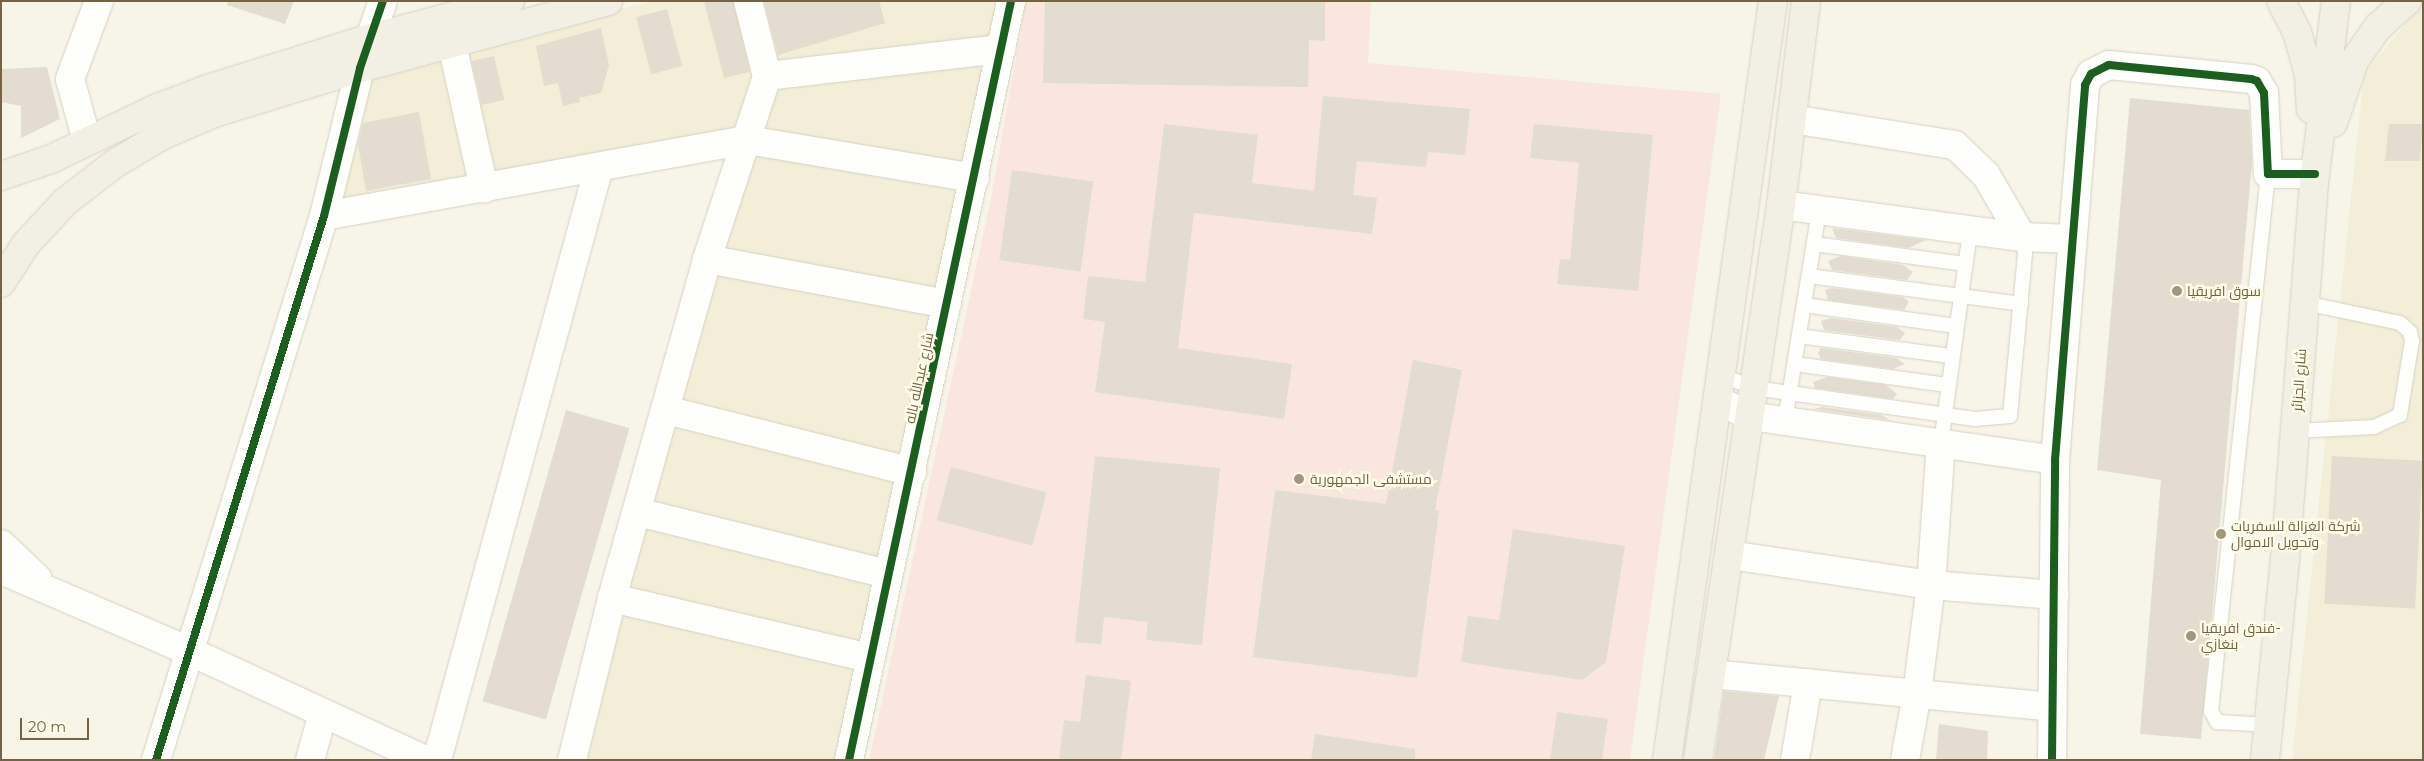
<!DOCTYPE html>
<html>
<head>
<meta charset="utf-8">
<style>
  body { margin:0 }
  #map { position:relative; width:2424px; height:761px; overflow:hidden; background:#f7f5e7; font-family:Montserrat,Cairo,sans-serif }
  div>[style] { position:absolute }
  .residential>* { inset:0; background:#f3eed7 }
  .medical>* { inset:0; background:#f9e6dd }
  .building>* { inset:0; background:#e3ddcf; transform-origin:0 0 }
  .roads { filter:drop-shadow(0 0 1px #d5d1c5) drop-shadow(0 0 1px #d5d1c5) }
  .service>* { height:14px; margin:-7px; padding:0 7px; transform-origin:7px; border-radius:7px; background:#fefefb }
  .minor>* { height:28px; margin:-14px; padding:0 14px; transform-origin:14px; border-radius:14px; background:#fefefb }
  .tertiary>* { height:28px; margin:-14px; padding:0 14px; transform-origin:14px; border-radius:14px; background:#fefefb }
  .primary>* { height:28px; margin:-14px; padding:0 14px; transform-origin:14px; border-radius:14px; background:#f2f0e4 }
  .cycleway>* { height:8px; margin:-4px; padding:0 4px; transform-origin:4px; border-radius:4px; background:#1b5e20 }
  .dots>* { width:14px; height:14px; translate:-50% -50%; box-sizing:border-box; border:2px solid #fffce8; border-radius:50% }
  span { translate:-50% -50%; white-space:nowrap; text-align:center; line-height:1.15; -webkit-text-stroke:5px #fffce8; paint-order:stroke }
  .poi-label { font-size:14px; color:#756347 }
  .left { translate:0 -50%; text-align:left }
  .street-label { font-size:14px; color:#756347 }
  .frame { position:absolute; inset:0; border:2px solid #756347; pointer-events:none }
  .scale { position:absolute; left:20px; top:718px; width:69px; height:22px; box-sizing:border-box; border:2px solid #756347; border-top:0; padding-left:6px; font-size:15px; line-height:18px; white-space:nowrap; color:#756347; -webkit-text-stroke:4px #fffce8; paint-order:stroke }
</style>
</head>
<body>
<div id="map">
  <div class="residential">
    <div style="clip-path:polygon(655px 1px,1009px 1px,846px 760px,573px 760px,753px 137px,325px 215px,360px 68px)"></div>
    <div style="clip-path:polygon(2423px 3px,2423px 760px,2292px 760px,2364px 74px)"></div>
  </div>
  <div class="medical">
    <div style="clip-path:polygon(1026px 1px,1371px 1px,1368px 63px,1721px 94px,1630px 760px,869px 760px,991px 199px)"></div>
  </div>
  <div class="building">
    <div style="clip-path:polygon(228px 1px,294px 1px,285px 24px,227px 5px)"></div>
    <div style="clip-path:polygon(704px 1px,733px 1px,750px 72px,724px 78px)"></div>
    <div style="clip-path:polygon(764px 1px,879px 1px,885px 23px,778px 55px)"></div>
    <div style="clip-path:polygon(1045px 1px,1325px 1px,1325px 41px,1309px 40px,1308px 87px,1043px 83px)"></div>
    <div style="left:667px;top:9px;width:59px;height:32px;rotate:75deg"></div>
    <div style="clip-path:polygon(601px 28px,609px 65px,601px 93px,579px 98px,580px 102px,563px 106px,558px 83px,544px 86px,536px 46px)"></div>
    <div style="left:494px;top:56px;width:45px;height:23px;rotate:77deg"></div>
    <div style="clip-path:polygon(47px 67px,60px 119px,21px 138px,21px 106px,1px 102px,1px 69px)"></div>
    <div style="clip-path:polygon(1323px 96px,1470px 109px,1465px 155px,1428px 152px,1426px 167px,1357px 161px,1353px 195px,1377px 198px,1372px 234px,1194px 213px,1178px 348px,1292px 364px,1284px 419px,1095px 392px,1105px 322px,1083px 319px,1088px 276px,1145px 282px,1164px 124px,1258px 135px,1252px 183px,1314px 191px)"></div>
    <div style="clip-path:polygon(2130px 98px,2249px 110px,2252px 162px,2201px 739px,2140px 734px,2161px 480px,2097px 470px)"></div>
    <div style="clip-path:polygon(419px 112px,431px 179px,366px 191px,358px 144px,363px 123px)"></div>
    <div style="clip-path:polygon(1534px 124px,1653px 135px,1638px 291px,1557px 284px,1560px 259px,1570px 260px,1579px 163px,1530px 158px)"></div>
    <div style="clip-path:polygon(2389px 124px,2423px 124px,2420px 161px,2385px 161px)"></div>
    <div style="left:1012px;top:170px;width:82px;height:91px;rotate:8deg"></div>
    <div style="clip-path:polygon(1832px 228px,1926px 240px,1909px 248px,1836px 238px)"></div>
    <div style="clip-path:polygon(1841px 256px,1903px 265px,1913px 272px,1907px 280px,1832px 270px,1828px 261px)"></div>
    <div style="clip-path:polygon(1832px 288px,1903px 297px,1909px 302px,1904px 310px,1828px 300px,1825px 290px)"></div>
    <div style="clip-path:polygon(1831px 318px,1897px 327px,1905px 333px,1900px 340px,1824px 330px,1821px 321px)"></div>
    <div style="clip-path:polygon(1821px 348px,1896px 358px,1905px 364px,1893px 369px,1821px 359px,1818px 353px)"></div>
    <div style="clip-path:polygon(1413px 360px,1462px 370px,1435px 510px,1439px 511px,1417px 678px,1253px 657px,1275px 490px,1386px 504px)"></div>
    <div style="clip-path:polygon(1827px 377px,1886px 385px,1897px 394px,1893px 399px,1815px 388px,1813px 382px)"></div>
    <div style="clip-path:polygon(1822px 407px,1881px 415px,1890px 420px,1813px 409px)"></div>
    <div style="left:566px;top:410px;width:66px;height:303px;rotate:16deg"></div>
    <div style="clip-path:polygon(1095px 456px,1220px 468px,1202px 645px,1146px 640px,1148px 622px,1104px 617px,1101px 644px,1075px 642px)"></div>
    <div style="left:2332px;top:456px;width:91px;height:148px;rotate:3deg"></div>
    <div style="left:951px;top:467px;width:99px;height:55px;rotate:15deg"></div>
    <div style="clip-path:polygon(1513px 529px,1625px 546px,1606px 662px,1582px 680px,1461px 662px,1468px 616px,1499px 620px)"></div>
    <div style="clip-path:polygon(1086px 675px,1131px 681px,1121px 760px,1059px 760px,1064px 720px,1080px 722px)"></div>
    <div style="clip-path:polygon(1724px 691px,1779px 696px,1764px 760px,1714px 760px)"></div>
    <div style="clip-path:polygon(1557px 712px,1608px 719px,1602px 760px,1550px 760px)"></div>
    <div style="clip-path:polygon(1939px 724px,1988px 731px,1987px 760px,1936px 760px)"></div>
    <div style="clip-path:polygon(1315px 734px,1415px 749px,1415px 760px,1311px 760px)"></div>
  </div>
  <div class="roads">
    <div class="service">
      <div style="left:2268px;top:174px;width:540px;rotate:96.06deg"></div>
      <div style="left:2211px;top:711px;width:13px;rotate:61deg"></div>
      <div style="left:2217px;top:722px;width:53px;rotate:3.2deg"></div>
      <div style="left:1814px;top:244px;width:152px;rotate:7.5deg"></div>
      <div style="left:1809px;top:276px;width:214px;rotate:7.5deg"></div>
      <div style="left:1804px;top:305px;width:153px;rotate:7.9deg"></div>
      <div style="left:1799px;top:336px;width:153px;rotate:7.5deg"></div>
      <div style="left:1795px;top:364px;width:153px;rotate:7.9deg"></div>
      <div style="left:1723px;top:376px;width:33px;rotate:21deg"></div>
      <div style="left:1754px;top:388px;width:223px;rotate:8deg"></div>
      <div style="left:1975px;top:419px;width:35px;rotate:-5deg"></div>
      <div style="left:2010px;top:416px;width:163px;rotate:-84.7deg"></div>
      <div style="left:2025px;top:254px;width:17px;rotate:-100deg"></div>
      <div style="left:1785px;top:421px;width:214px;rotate:-80.8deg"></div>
      <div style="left:2295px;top:431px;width:79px;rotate:-2.9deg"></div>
      <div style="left:2374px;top:427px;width:29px;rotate:-25deg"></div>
      <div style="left:2400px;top:415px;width:75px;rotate:-80.8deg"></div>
      <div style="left:2412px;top:341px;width:9px;rotate:-103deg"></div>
      <div style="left:2410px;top:332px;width:13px;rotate:-138deg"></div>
      <div style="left:2400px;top:323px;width:97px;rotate:-168.1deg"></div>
      <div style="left:1941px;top:443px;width:215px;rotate:-82.2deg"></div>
    </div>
    <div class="minor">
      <div style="left:748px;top:1px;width:77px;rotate:75.8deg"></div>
      <div style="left:452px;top:44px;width:148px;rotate:77.5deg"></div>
      <div style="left:1792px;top:119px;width:165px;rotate:9.1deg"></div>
      <div style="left:1955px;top:145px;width:43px;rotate:44.1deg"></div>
      <div style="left:1986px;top:175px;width:72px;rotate:59.9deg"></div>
      <div style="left:87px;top:141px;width:64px;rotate:-105.3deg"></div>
      <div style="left:70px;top:79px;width:83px;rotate:-69.6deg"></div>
      <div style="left:1781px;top:205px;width:243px;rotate:7.6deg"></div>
      <div style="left:2022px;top:237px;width:50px;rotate:2.3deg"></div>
      <div style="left:324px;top:216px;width:430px;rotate:-10.2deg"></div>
      <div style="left:747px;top:140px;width:231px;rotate:9.5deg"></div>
      <div style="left:707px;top:259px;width:193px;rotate:-71.8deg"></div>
      <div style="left:767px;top:76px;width:236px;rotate:-6.6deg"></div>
      <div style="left:1719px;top:401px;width:34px;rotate:26deg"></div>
      <div style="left:1750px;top:416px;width:308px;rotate:8.2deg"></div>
      <div style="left:666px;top:410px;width:254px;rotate:14.1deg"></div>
      <div style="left:638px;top:512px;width:257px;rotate:14deg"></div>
      <div style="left:1730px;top:555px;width:203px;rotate:8.5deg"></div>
      <div style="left:1931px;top:585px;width:124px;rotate:4.6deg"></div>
      <div style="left:612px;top:598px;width:264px;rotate:13.1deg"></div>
      <div style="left:1711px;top:674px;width:342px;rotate:5.5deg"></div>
      <div style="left:156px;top:760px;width:569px;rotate:-72.84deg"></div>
      <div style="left:324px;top:216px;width:152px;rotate:-76.3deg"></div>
      <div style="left:360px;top:68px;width:71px;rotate:-71.1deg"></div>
      <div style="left:310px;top:760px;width:49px;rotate:-74.5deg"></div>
      <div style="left:437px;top:760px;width:615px;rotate:-74.72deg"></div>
      <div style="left:572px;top:760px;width:167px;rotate:-76.1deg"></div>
      <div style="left:612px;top:598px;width:352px;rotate:-74.3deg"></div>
      <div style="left:707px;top:259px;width:244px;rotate:10.6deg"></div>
      <div style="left:849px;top:760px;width:776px;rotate:-77.95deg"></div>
      <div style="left:1795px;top:760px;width:78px;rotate:-80.4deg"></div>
      <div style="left:1905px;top:760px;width:67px;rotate:-79.7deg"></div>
      <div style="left:1917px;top:694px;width:110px;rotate:-82.7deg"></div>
      <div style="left:1931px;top:585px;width:142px;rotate:-86deg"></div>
      <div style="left:2052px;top:760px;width:300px;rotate:-89.4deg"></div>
      <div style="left:2055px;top:460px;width:376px;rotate:-85.4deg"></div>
      <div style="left:2085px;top:85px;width:13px;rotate:-61deg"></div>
      <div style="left:2091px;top:74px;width:20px;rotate:-27deg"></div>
      <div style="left:2109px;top:65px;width:143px;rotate:5.6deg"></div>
      <div style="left:2251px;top:79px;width:6px;rotate:18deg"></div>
      <div style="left:2257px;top:81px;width:14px;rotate:60deg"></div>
      <div style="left:2264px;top:93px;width:81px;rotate:87.2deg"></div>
      <div style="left:2268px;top:174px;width:47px"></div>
    </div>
    <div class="tertiary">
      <div style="left:1px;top:544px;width:50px;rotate:43.4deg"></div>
      <div style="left:1px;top:570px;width:202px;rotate:23.3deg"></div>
      <div style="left:187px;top:650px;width:262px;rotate:24.8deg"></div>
    </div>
    <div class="primary">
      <div style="left:2281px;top:1px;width:35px;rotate:63deg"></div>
      <div style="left:2297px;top:32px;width:45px;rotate:74.4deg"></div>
      <div style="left:2309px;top:75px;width:34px;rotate:87deg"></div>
      <div style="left:2333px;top:123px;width:65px;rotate:-71.3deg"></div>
      <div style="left:2354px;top:61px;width:42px;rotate:-54.8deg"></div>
      <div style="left:2378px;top:27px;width:39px;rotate:-42deg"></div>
      <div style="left:1px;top:176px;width:53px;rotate:-18.8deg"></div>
      <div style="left:51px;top:159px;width:118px;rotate:-25.7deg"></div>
      <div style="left:157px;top:108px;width:54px;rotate:-20.4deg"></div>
      <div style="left:208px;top:89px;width:168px;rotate:-17.4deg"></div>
      <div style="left:368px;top:39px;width:147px;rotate:-15deg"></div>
      <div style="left:1px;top:283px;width:46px;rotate:-57.3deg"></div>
      <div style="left:26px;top:244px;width:57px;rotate:-47.1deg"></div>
      <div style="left:65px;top:202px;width:62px;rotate:-37.8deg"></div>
      <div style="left:114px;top:164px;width:55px;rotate:-30.8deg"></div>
      <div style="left:161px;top:136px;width:58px;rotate:-23.5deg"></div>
      <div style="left:214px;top:113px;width:153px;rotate:-17.1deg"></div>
      <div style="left:360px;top:68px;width:257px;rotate:-15.1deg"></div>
      <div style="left:1667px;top:760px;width:766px;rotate:-82.05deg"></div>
      <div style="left:1698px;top:760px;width:561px;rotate:-81.49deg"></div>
      <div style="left:1781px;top:205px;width:206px;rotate:-83deg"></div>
      <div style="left:2265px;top:760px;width:201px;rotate:-84.3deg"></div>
      <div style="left:2285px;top:560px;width:387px;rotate:-85.6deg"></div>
      <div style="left:2315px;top:174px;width:174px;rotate:-83.1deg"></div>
    </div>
  </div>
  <div class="cycleway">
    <div style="left:156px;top:760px;width:569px;rotate:-72.84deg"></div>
    <div style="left:324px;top:216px;width:152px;rotate:-76.3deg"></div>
    <div style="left:360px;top:68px;width:71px;rotate:-71.1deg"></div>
    <div style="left:849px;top:760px;width:776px;rotate:-77.95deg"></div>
    <div style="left:2052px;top:760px;width:300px;rotate:-89.4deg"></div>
    <div style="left:2055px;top:460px;width:376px;rotate:-85.4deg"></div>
    <div style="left:2085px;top:85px;width:13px;rotate:-61deg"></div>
    <div style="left:2091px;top:74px;width:20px;rotate:-27deg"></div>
    <div style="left:2109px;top:65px;width:143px;rotate:5.6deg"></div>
    <div style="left:2251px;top:79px;width:6px;rotate:18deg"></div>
    <div style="left:2257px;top:81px;width:14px;rotate:60deg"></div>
    <div style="left:2264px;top:93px;width:81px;rotate:87.2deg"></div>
    <div style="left:2268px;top:174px;width:47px"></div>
  </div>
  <div class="dots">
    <div style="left:2177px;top:291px;background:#a2967f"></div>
    <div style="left:1299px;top:479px;background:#a2967f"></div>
    <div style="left:2221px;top:534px;background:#a2967f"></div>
    <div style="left:2191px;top:636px;background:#a2967f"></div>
  </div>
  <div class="poi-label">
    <span class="left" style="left:2187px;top:291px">سوق افريقيا</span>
    <span class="left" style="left:1310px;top:479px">مستشفى الجمهورية</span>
    <span class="left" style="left:2231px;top:534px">شركة الغزالة للسفريات<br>وتحويل الاموال</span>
    <span class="left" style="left:2201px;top:636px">فندق افريقيا-<br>بنغازي</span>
  </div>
  <div class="street-label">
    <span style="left:919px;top:378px;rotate:-78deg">شارع عبدالله باله</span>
    <span style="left:2299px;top:380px;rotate:-86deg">شارع الجزائر</span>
  </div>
  <div class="frame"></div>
  <div class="scale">20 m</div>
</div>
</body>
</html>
